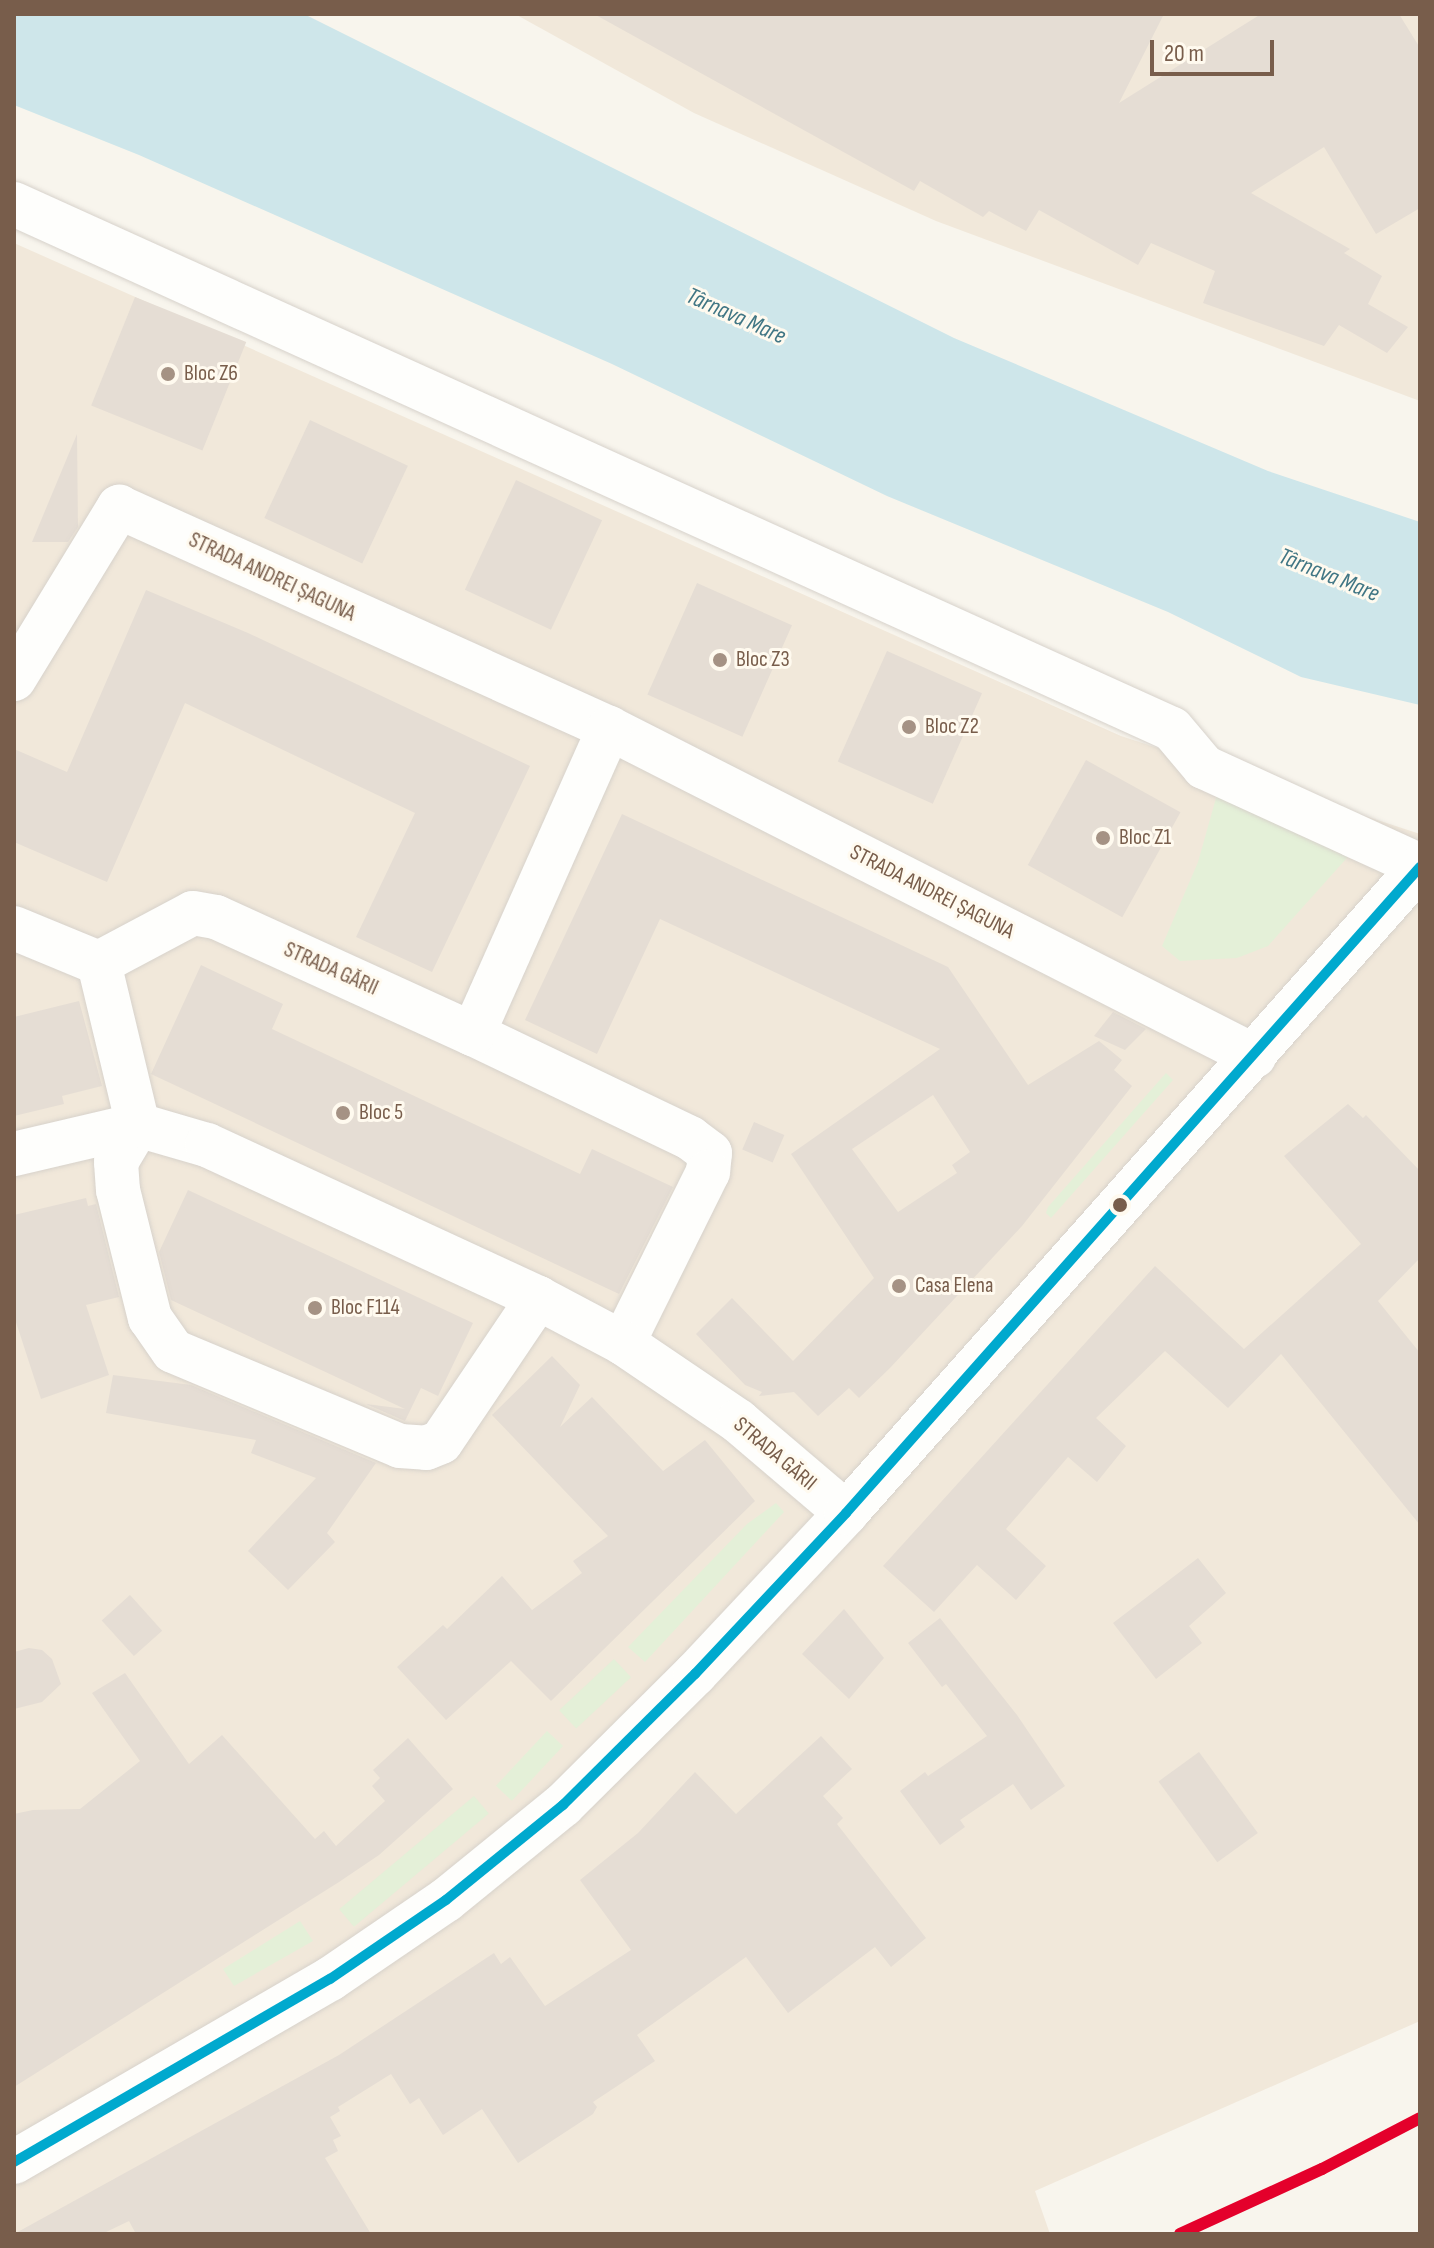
<!DOCTYPE html>
<html>
<head>
<meta charset="utf-8">
<style>
  body { margin:0 }
  #map { position:relative; width:1434px; height:2248px; overflow:hidden; background:#f8f5ed; font-family:"Sofia Sans Condensed",sans-serif }
  div>[style] { position:absolute }
  .residential>* { inset:0; background:#f1e8da }
  .green>* { inset:0; background:#e4f0d8; transform-origin:0 0 }
  .water>* { inset:0; background:#cee6ea }
  .building>* { inset:0; background:#e5ddd4; transform-origin:0 0 }
  .roads { filter:drop-shadow(0 0 2px #d7d2cb) drop-shadow(0 0 2px #d7d2cb) }
  .minor>* { height:44px; margin:-22px; padding:0 22px; transform-origin:22px; border-radius:22px; background:#fefefc }
  .bus-1>* { height:10px; margin:-5px; padding:0 5px; transform-origin:5px; border-radius:5px; background:#00a9ce }
  .rail-1>* { height:12px; margin:-6px; padding:0 6px; transform-origin:6px; border-radius:6px; background:#e4002b }
  .dots>* { width:22px; height:22px; translate:-50% -50%; box-sizing:border-box; border:4px solid #fffaef; border-radius:50% }
  span { translate:-50% -50%; white-space:nowrap; text-align:center; line-height:1.15; -webkit-text-stroke:6px #fffaef; paint-order:stroke }
  .poi-label { font-size:22px; color:#785d4b }
  .left { translate:0 -50%; text-align:left }
  .street-label { font-size:22px; color:#785d4b }
  .water-label { font-size:24px; color:#417684; font-style:italic }
  .frame { position:absolute; inset:0; border:16px solid #785d4b; pointer-events:none }
  .scale { position:absolute; left:1150px; top:40px; width:124px; height:36px; box-sizing:border-box; border:4px solid #785d4b; border-top:0; padding-left:10px; font-size:24px; line-height:28px; white-space:nowrap; color:#785d4b; -webkit-text-stroke:6px #fffaef; paint-order:stroke }
</style>
</head>
<body>
<div id="map">
  <div class="residential">
    <div style="clip-path:polygon(515px 14px,1420px 14px,1420px 401px,936px 221px,694px 113px)"></div>
    <div style="clip-path:polygon(14px 243px,1121px 736px,1420px 834px,1420px 2021px,1035px 2191px,1050px 2234px,14px 2234px)"></div>
  </div>
  <div class="green">
    <div style="clip-path:polygon(1218px 791px,1363px 840px,1268px 946px,1237px 958px,1180px 961px,1162px 946px,1198px 862px)"></div>
    <div style="clip-path:polygon(1166px 1073px,1173px 1080px,1051px 1218px,1046px 1213px,1048px 1207px)"></div>
    <div style="clip-path:polygon(776px 1503px,784px 1512px,645px 1662px,628px 1647px,747px 1524px)"></div>
    <div style="left:614px;top:1659px;width:25px;height:75px;rotate:47deg"></div>
    <div style="left:547px;top:1731px;width:22px;height:75px;rotate:43deg"></div>
    <div style="left:474px;top:1796px;width:23px;height:176px;rotate:50deg"></div>
    <div style="clip-path:polygon(300px 1921px,313px 1941px,234px 1986px,223px 1969px)"></div>
  </div>
  <div class="water">
    <div style="clip-path:polygon(14px 14px,304px 14px,954px 338px,1268px 471px,1420px 522px,1420px 705px,1301px 677px,1168px 612px,887px 496px,612px 364px,139px 155px,14px 105px)"></div>
  </div>
  <div class="building">
    <div style="clip-path:polygon(594px 14px,1164px 14px,1119px 103px,1261px 14px,1399px 14px,1420px 48px,1420px 208px,1376px 234px,1324px 147px,1251px 193px,1350px 249px,1344px 253px,1382px 276px,1368px 304px,1408px 327px,1387px 353px,1339px 325px,1324px 346px,1203px 303px,1215px 271px,1151px 243px,1138px 265px,1039px 210px,1026px 231px,989px 211px,983px 217px,920px 181px,914px 191px)"></div>
    <div style="left:135px;top:297px;width:120px;height:117px;rotate:22deg"></div>
    <div style="left:310px;top:420px;width:108px;height:108px;rotate:25deg"></div>
    <div style="clip-path:polygon(77px 434px,78px 527px,68px 542px,32px 542px)"></div>
    <div style="left:516px;top:480px;width:95px;height:121px;rotate:25deg"></div>
    <div style="left:697px;top:583px;width:104px;height:122px;rotate:24deg"></div>
    <div style="clip-path:polygon(146px 590px,248px 633px,530px 766px,432px 972px,356px 937px,415px 813px,185px 703px,107px 882px,14px 842px,14px 749px,67px 772px)"></div>
    <div style="left:887px;top:651px;width:104px;height:121px;rotate:24deg"></div>
    <div style="left:1086px;top:760px;width:108px;height:120px;rotate:29deg"></div>
    <div style="clip-path:polygon(evenodd,622px 814px,948px 967px,1028px 1085px,1099px 1041px,1122px 1060px,1114px 1070px,1132px 1086px,1022px 1226px,890px 1368px,859px 1398px,849px 1388px,818px 1416px,794px 1392px,759px 1396px,762px 1392px,745px 1385px,696px 1334px,732px 1298px,793px 1361px,874px 1278px,791px 1154px,940px 1049px,660px 919px,597px 1054px,525px 1020px,622px 814px,933px 1095px,970px 1152px,952px 1165px,957px 1173px,898px 1212px,852px 1149px,933px 1095px)"></div>
    <div style="clip-path:polygon(201px 965px,283px 1004px,272px 1029px,580px 1174px,592px 1149px,673px 1187px,619px 1294px,151px 1074px)"></div>
    <div style="clip-path:polygon(79px 1001px,102px 1086px,62px 1096px,64px 1104px,14px 1116px,14px 1017px)"></div>
    <div style="clip-path:polygon(1113px 1012px,1146px 1029px,1125px 1050px,1094px 1036px)"></div>
    <div style="clip-path:polygon(1348px 1104px,1363px 1118px,1366px 1115px,1420px 1171px,1420px 1258px,1378px 1301px,1420px 1353px,1420px 1525px,1281px 1354px,1228px 1408px,1165px 1351px,1096px 1418px,1126px 1446px,1097px 1482px,1068px 1457px,1006px 1529px,1046px 1566px,1016px 1600px,977px 1565px,934px 1612px,883px 1566px,1155px 1266px,1244px 1349px,1361px 1244px,1284px 1156px)"></div>
    <div style="left:754px;top:1122px;width:33px;height:30px;rotate:23deg"></div>
    <div style="clip-path:polygon(188px 1190px,473px 1323px,438px 1396px,421px 1388px,405px 1421px,366px 1404px,405px 1409px,171px 1300px,159px 1252px)"></div>
    <div style="clip-path:polygon(86px 1198px,88px 1206px,96px 1204px,119px 1297px,86px 1305px,109px 1375px,41px 1399px,14px 1316px,14px 1215px)"></div>
    <div style="clip-path:polygon(552px 1356px,580px 1385px,560px 1427px,592px 1397px,663px 1471px,705px 1440px,755px 1501px,551px 1701px,511px 1661px,446px 1720px,397px 1667px,443px 1625px,447px 1629px,502px 1576px,532px 1610px,582px 1573px,573px 1561px,608px 1536px,492px 1415px)"></div>
    <div style="clip-path:polygon(113px 1375px,191px 1385px,376px 1463px,327px 1533px,335px 1542px,288px 1590px,248px 1551px,316px 1478px,251px 1453px,256px 1440px,106px 1413px)"></div>
    <div style="clip-path:polygon(1198px 1558px,1226px 1593px,1189px 1626px,1202px 1643px,1156px 1679px,1113px 1623px)"></div>
    <div style="left:130px;top:1595px;width:48px;height:38px;rotate:48deg"></div>
    <div style="clip-path:polygon(844px 1609px,884px 1658px,849px 1699px,802px 1654px)"></div>
    <div style="clip-path:polygon(940px 1618px,1017px 1715px,1065px 1786px,1031px 1810px,1013px 1784px,960px 1820px,965px 1827px,940px 1845px,900px 1791px,925px 1772px,928px 1776px,987px 1736px,946px 1684px,942px 1687px,908px 1643px)"></div>
    <div style="clip-path:polygon(29px 1648px,42px 1650px,52px 1659px,61px 1684px,42px 1702px,14px 1709px,14px 1652px)"></div>
    <div style="clip-path:polygon(125px 1673px,189px 1764px,222px 1735px,315px 1839px,324px 1831px,336px 1846px,385px 1801px,372px 1786px,380px 1778px,373px 1770px,408px 1738px,453px 1789px,379px 1855px,339px 1882px,14px 2087px,14px 1814px,33px 1810px,80px 1809px,140px 1761px,92px 1693px)"></div>
    <div style="clip-path:polygon(821px 1736px,852px 1769px,823px 1796px,843px 1818px,837px 1824px,926px 1938px,891px 1967px,875px 1947px,788px 2013px,746px 1957px,637px 2035px,655px 2061px,593px 2102px,597px 2107px,593px 2114px,518px 2163px,482px 2109px,443px 2135px,419px 2098px,410px 2104px,391px 2074px,338px 2107px,340px 2111px,330px 2117px,341px 2136px,333px 2140px,338px 2151px,325px 2158px,371px 2234px,136px 2234px,129px 2221px,102px 2234px,14px 2234px,339px 2055px,494px 1953px,501px 1964px,510px 1957px,545px 2006px,631px 1950px,580px 1880px,638px 1833px,695px 1772px,736px 1814px)"></div>
    <div style="left:1199px;top:1752px;width:100px;height:50px;rotate:54deg"></div>
  </div>
  <div class="roads">
    <div class="minor">
      <div style="left:14px;top:204px;width:1271px;rotate:24.39deg"></div>
      <div style="left:1172px;top:729px;width:50px;rotate:49.9deg"></div>
      <div style="left:1204px;top:767px;width:238px;rotate:24.6deg"></div>
      <div style="left:14px;top:679px;width:202px;rotate:-58.6deg"></div>
      <div style="left:119px;top:507px;width:538px;rotate:24.28deg"></div>
      <div style="left:609px;top:728px;width:724px;rotate:26.95deg"></div>
      <div style="left:14px;top:928px;width:92px;rotate:22.4deg"></div>
      <div style="left:99px;top:963px;width:106px;rotate:-28deg"></div>
      <div style="left:193px;top:913px;width:23px;rotate:10deg"></div>
      <div style="left:216px;top:917px;width:282px;rotate:24.5deg"></div>
      <div style="left:473px;top:1034px;width:241px;rotate:25.6deg"></div>
      <div style="left:690px;top:1138px;width:25px;rotate:37deg"></div>
      <div style="left:710px;top:1153px;width:19px;rotate:96deg"></div>
      <div style="left:708px;top:1172px;width:191px;rotate:116.4deg"></div>
      <div style="left:99px;top:963px;width:167px;rotate:76.5deg"></div>
      <div style="left:138px;top:1125px;width:43px;rotate:120.7deg"></div>
      <div style="left:116px;top:1162px;width:28px;rotate:86deg"></div>
      <div style="left:118px;top:1190px;width:132px;rotate:76deg"></div>
      <div style="left:150px;top:1318px;width:40px;rotate:55.1deg"></div>
      <div style="left:173px;top:1351px;width:246px;rotate:22.7deg"></div>
      <div style="left:400px;top:1446px;width:26px;rotate:4deg"></div>
      <div style="left:426px;top:1448px;width:16px;rotate:-22deg"></div>
      <div style="left:441px;top:1442px;width:174px;rotate:-56deg"></div>
      <div style="left:473px;top:1034px;width:335px;rotate:-66deg"></div>
      <div style="left:14px;top:1154px;width:127px;rotate:-13.2deg"></div>
      <div style="left:138px;top:1125px;width:72px;rotate:16.2deg"></div>
      <div style="left:207px;top:1145px;width:365px;rotate:24.8deg"></div>
      <div style="left:538px;top:1298px;width:96px;rotate:27.9deg"></div>
      <div style="left:623px;top:1343px;width:139px;rotate:34.1deg"></div>
      <div style="left:738px;top:1421px;width:142px;rotate:40.4deg"></div>
      <div style="left:14px;top:2162px;width:365px;rotate:-30.1deg"></div>
      <div style="left:330px;top:1979px;width:140px;rotate:-34.3deg"></div>
      <div style="left:446px;top:1900px;width:151px;rotate:-39.1deg"></div>
      <div style="left:563px;top:1805px;width:186px;rotate:-44.8deg"></div>
      <div style="left:695px;top:1674px;width:221px;rotate:-46.8deg"></div>
      <div style="left:846px;top:1513px;width:864px;rotate:-48.38deg"></div>
    </div>
  </div>
  <div class="bus-1">
    <div style="left:14px;top:2162px;width:365px;rotate:-30.1deg"></div>
    <div style="left:330px;top:1979px;width:140px;rotate:-34.3deg"></div>
    <div style="left:446px;top:1900px;width:151px;rotate:-39.1deg"></div>
    <div style="left:563px;top:1805px;width:186px;rotate:-44.8deg"></div>
    <div style="left:695px;top:1674px;width:221px;rotate:-46.8deg"></div>
    <div style="left:846px;top:1513px;width:864px;rotate:-48.38deg"></div>
  </div>
  <div class="rail-1">
    <div style="left:1180px;top:2234px;width:156px;rotate:-24.6deg"></div>
    <div style="left:1322px;top:2169px;width:110px;rotate:-27.5deg"></div>
  </div>
  <div class="dots">
    <div style="left:168px;top:374px;background:#a59284"></div>
    <div style="left:720px;top:660px;background:#a59284"></div>
    <div style="left:909px;top:727px;background:#a59284"></div>
    <div style="left:1103px;top:838px;background:#a59284"></div>
    <div style="left:343px;top:1113px;background:#a59284"></div>
    <div style="left:1120px;top:1205px;background:#785d4b"></div>
    <div style="left:899px;top:1286px;background:#a59284"></div>
    <div style="left:315px;top:1308px;background:#a59284"></div>
  </div>
  <div class="poi-label">
    <span class="left" style="left:184px;top:374px">Bloc Z6</span>
    <span class="left" style="left:736px;top:660px">Bloc Z3</span>
    <span class="left" style="left:925px;top:727px">Bloc Z2</span>
    <span class="left" style="left:1119px;top:838px">Bloc Z1</span>
    <span class="left" style="left:359px;top:1113px">Bloc 5</span>
    <span class="left" style="left:915px;top:1286px">Casa Elena</span>
    <span class="left" style="left:331px;top:1308px">Bloc F114</span>
  </div>
  <div class="street-label">
    <span style="left:272px;top:577px;rotate:25deg">STRADA ANDREI ȘAGUNA</span>
    <span style="left:932px;top:892px;rotate:27deg">STRADA ANDREI ȘAGUNA</span>
    <span style="left:331px;top:969px;rotate:24deg">STRADA GĂRII</span>
    <span style="left:775px;top:1454px;rotate:40deg">STRADA GĂRII</span>
  </div>
  <div class="water-label">
    <span style="left:736px;top:316px;rotate:24deg">Târnava Mare</span>
    <span style="left:1329px;top:575px;rotate:22deg">Târnava Mare</span>
  </div>
  <div class="frame"></div>
  <div class="scale">20 m</div>
</div>
</body>
</html>
